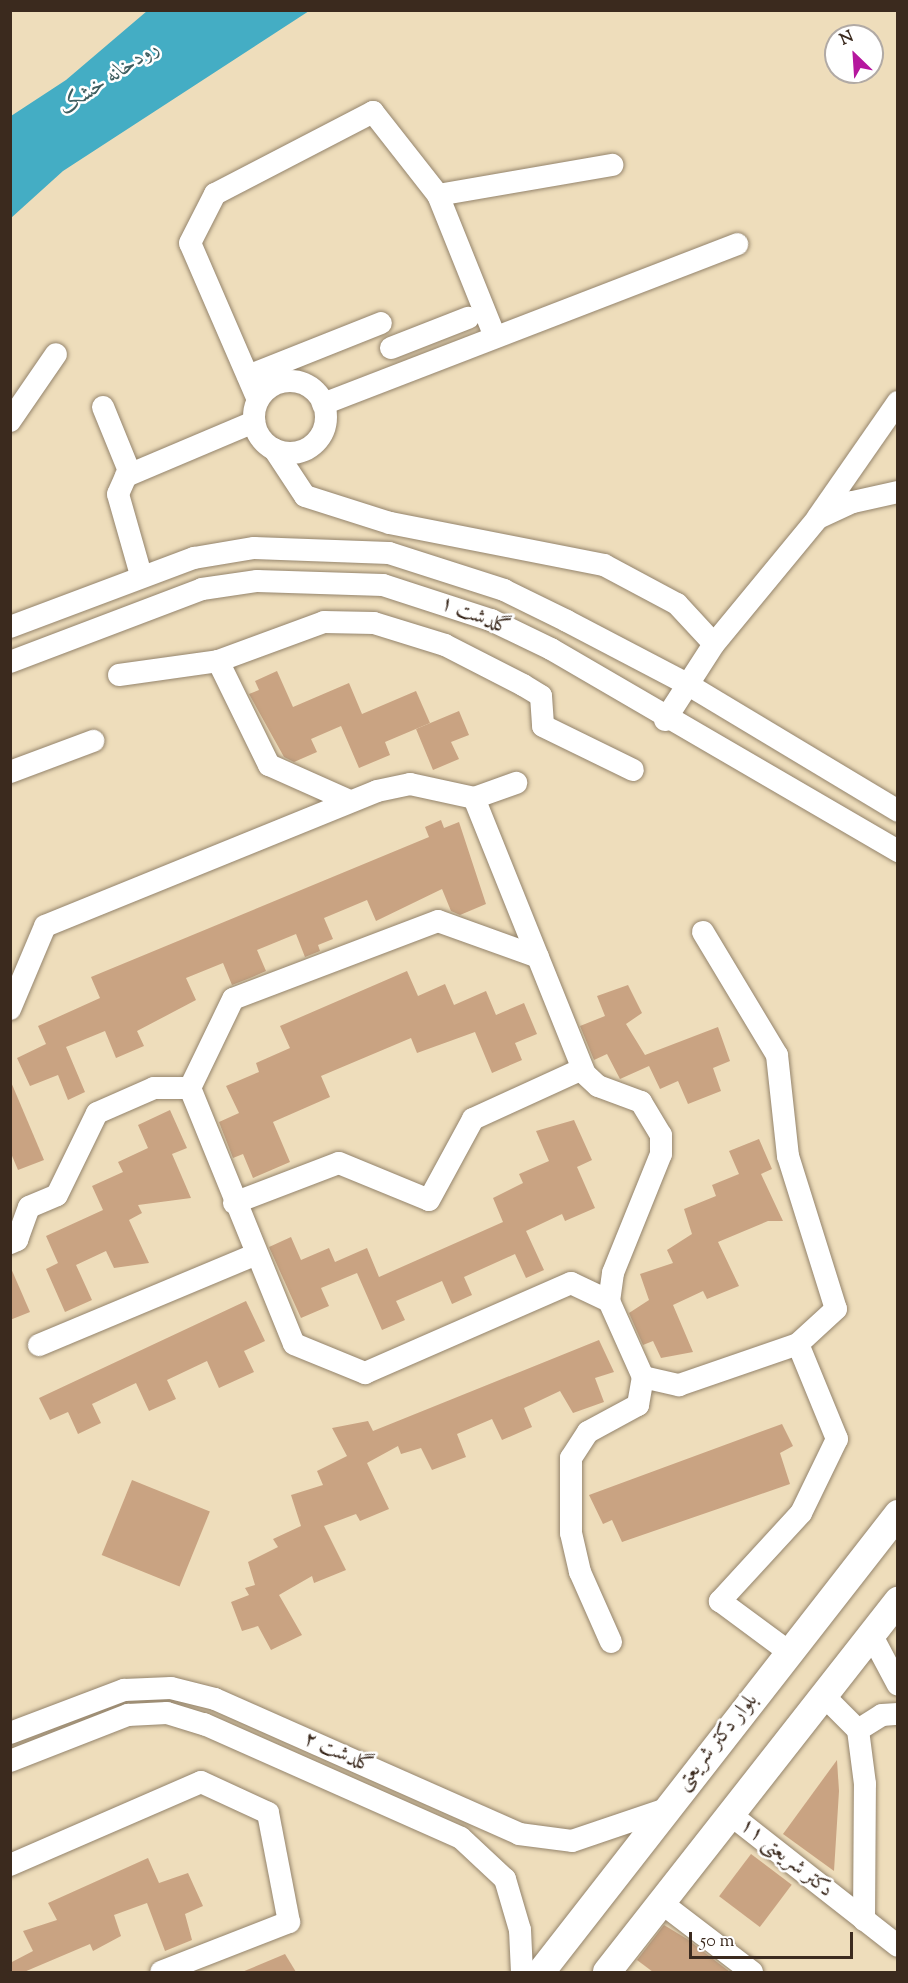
<!DOCTYPE html>
<html>
<head>
<meta charset="utf-8">
<style>
  body { margin:0 }
  #map { position:relative; width:908px; height:1983px; overflow:hidden; background:#edb; font-family:"Sorts Mill Goudy",Amiri,serif }
  div>[style] { position:absolute }
  .water>* { inset:0; background:#44adc4 }
  .building>* { inset:0; background:#c9a382; transform-origin:0 0 }
  .roads { filter:drop-shadow(0 0 2px #94846c) drop-shadow(0 0 2px #94846c) }
  .minor>* { height:22px; margin:-11px; padding:0 11px; transform-origin:11px; border-radius:11px; background:#fff }
  .minor>.ring { margin:-11px; padding:0; box-sizing:content-box; background:none; border:22px solid #fff; border-radius:50% }
  .major>* { height:28px; margin:-14px; padding:0 14px; transform-origin:14px; border-radius:14px; background:#fff }
  span { translate:-50% -50%; white-space:nowrap; text-align:center; line-height:1.15; -webkit-text-stroke:5px #fff; paint-order:stroke }
  .street-label { font-size:21px; color:#3b2a1e }
  .water-label { font-size:22px; color:#3f5e60; font-style:italic }
  .frame { position:absolute; inset:0; border:12px solid #3b2a1e; pointer-events:none }
  .north { position:absolute; left:824px; top:24px; width:60px; height:60px; box-sizing:border-box; background:#fff; border:2px solid #b1aaa5; border-radius:50%; rotate:335deg; font-size:16px; font-weight:700; line-height:24px; text-align:center; color:#3b2a1e }
  .north::after { content:''; display:block; margin:auto; width:21px; height:27px; background:#b5179e; clip-path:polygon(50% 0,100% 100%,50% 72%,0 100%) }
  .scale { position:absolute; left:689px; top:1932px; width:164px; height:27px; box-sizing:border-box; border:3px solid #3b2a1e; border-top:0; padding-left:8px; font-size:18px; line-height:21px; white-space:nowrap; color:#3b2a1e; -webkit-text-stroke:4px #fff; paint-order:stroke }
</style>
</head>
<body>
<div id="map">
  <div class="water">
    <div style="clip-path:polygon(147px 11px,309px 11px,63px 171px,11px 218px,11px 116px,66px 80px)"></div>
  </div>
  <div class="building">
    <div style="clip-path:polygon(277px 671px,293px 707px,349px 683px,362px 714px,416px 691px,430px 723px,385px 742px,390px 755px,359px 768px,341px 726px,311px 739px,317px 752px,294px 762px,284px 757px,249px 694px,259px 690px,255px 681px)"></div>
    <div style="clip-path:polygon(459px 711px,469px 735px,451px 742px,459px 759px,433px 770px,416px 729px)"></div>
    <div style="clip-path:polygon(441px 820px,444px 828px,459px 822px,486px 904px,460px 915px,451px 911px,442px 889px,376px 921px,367px 900px,324px 918px,333px 939px,318px 945px,320px 951px,305px 957px,296px 934px,257px 950px,266px 971px,250px 978px,232px 985px,223px 963px,186px 978px,196px 1000px,137px 1031px,144px 1046px,116px 1058px,105px 1031px,66px 1047px,85px 1092px,68px 1100px,58px 1075px,30px 1086px,17px 1058px,46px 1044px,38px 1026px,100px 998px,91px 977px,429px 837px,425px 827px)"></div>
    <div style="clip-path:polygon(407px 971px,418px 996px,445px 984px,454px 1005px,486px 991px,496px 1015px,524px 1003px,537px 1034px,515px 1043px,522px 1060px,492px 1073px,475px 1032px,417px 1053px,411px 1038px,321px 1076px,330px 1097px,273px 1122px,290px 1162px,253px 1178px,243px 1154px,233px 1158px,219px 1122px,239px 1113px,226px 1086px,259px 1072px,256px 1063px,290px 1048px,280px 1026px)"></div>
    <div style="clip-path:polygon(628px 985px,642px 1013px,626px 1024px,645px 1055px,718px 1027px,730px 1061px,713px 1068px,721px 1091px,688px 1104px,678px 1081px,660px 1089px,649px 1066px,620px 1079px,607px 1054px,594px 1060px,580px 1026px,605px 1016px,597px 996px)"></div>
    <div style="clip-path:polygon(11px 1082px,44px 1160px,18px 1170px,10px 1151px)"></div>
    <div style="clip-path:polygon(170px 1110px,187px 1148px,172px 1154px,191px 1198px,138px 1205px,142px 1213px,129px 1220px,149px 1263px,114px 1268px,106px 1251px,76px 1265px,92px 1300px,65px 1312px,46px 1269px,58px 1263px,46px 1236px,103px 1210px,92px 1186px,123px 1172px,118px 1162px,148px 1148px,138px 1125px)"></div>
    <div style="clip-path:polygon(574px 1120px,592px 1160px,577px 1167px,595px 1208px,565px 1221px,562px 1214px,526px 1231px,544px 1270px,526px 1278px,515px 1254px,464px 1277px,472px 1295px,452px 1304px,442px 1281px,396px 1301px,405px 1320px,382px 1330px,357px 1273px,321px 1288px,329px 1306px,301px 1318px,269px 1247px,291px 1237px,301px 1260px,329px 1248px,335px 1262px,367px 1248px,379px 1277px,503px 1222px,493px 1198px,523px 1183px,519px 1174px,549px 1161px,536px 1131px)"></div>
    <div style="clip-path:polygon(759px 1139px,772px 1169px,761px 1174px,783px 1221px,768px 1221px,718px 1242px,739px 1286px,707px 1299px,703px 1291px,673px 1305px,693px 1352px,661px 1358px,653px 1341px,643px 1345px,629px 1313px,649px 1300px,640px 1274px,673px 1263px,667px 1250px,692px 1234px,684px 1209px,716px 1196px,712px 1185px,739px 1174px,729px 1151px)"></div>
    <div style="clip-path:polygon(10px 1266px,30px 1312px,10px 1320px)"></div>
    <div style="clip-path:polygon(246px 1301px,265px 1341px,244px 1351px,254px 1372px,219px 1388px,207px 1361px,167px 1380px,176px 1399px,149px 1411px,136px 1383px,92px 1404px,101px 1423px,78px 1434px,68px 1412px,50px 1420px,39px 1398px)"></div>
    <div style="clip-path:polygon(599px 1340px,614px 1372px,595px 1378px,604px 1402px,573px 1413px,560px 1391px,524px 1408px,532px 1427px,502px 1440px,492px 1419px,457px 1434px,466px 1457px,432px 1470px,421px 1448px,401px 1454px,398px 1446px,367px 1463px,389px 1509px,360px 1521px,356px 1514px,324px 1526px,346px 1570px,314px 1583px,312px 1576px,279px 1595px,302px 1635px,271px 1650px,258px 1626px,242px 1631px,231px 1602px,249px 1595px,245px 1588px,255px 1585px,248px 1562px,278px 1547px,273px 1539px,301px 1526px,291px 1495px,323px 1485px,317px 1471px,347px 1456px,332px 1428px,368px 1421px,373px 1431px)"></div>
    <div style="clip-path:polygon(782px 1424px,793px 1446px,780px 1453px,790px 1484px,622px 1542px,612px 1520px,603px 1524px,589px 1495px)"></div>
    <div style="left:132px;top:1480px;width:84px;height:81px;rotate:22deg"></div>
    <div style="clip-path:polygon(837px 1760px,839px 1791px,834px 1871px,783px 1834px)"></div>
    <div style="left:751px;top:1854px;width:51px;height:53px;rotate:37deg"></div>
    <div style="clip-path:polygon(148px 1858px,159px 1883px,188px 1873px,203px 1906px,185px 1914px,192px 1940px,165px 1951px,147px 1903px,114px 1915px,121px 1936px,93px 1951px,90px 1944px,24px 1972px,10px 1972px,10px 1963px,33px 1951px,23px 1931px,57px 1920px,48px 1903px)"></div>
    <div style="clip-path:polygon(664px 1925px,687px 1939px,730px 1972px,653px 1972px,637px 1960px)"></div>
    <div style="clip-path:polygon(285px 1954px,296px 1972px,242px 1972px)"></div>
  </div>
  <div class="roads">
    <div class="minor">
      <div style="left:438px;top:195px;width:153px;rotate:68.1deg"></div>
      <div style="left:391px;top:348px;width:83px;rotate:-21.3deg"></div>
      <div style="left:248px;top:376px;width:143px;rotate:-21.7deg"></div>
      <div class="ring" style="left:254px;top:381px;width:50px;height:50px"></div>
      <div style="left:258px;top:400px;width:171px;rotate:-113.4deg"></div>
      <div style="left:190px;top:243px;width:55px;rotate:-63deg"></div>
      <div style="left:215px;top:194px;width:178px;rotate:-27.4deg"></div>
      <div style="left:373px;top:112px;width:105px;rotate:51.9deg"></div>
      <div style="left:438px;top:195px;width:177px;rotate:-9.8deg"></div>
      <div style="left:323px;top:404px;width:444px;rotate:-21.1deg"></div>
      <div style="left:103px;top:407px;width:71px;rotate:67.8deg"></div>
      <div style="left:10px;top:421px;width:81px;rotate:-55.5deg"></div>
      <div style="left:274px;top:449px;width:56px;rotate:56.6deg"></div>
      <div style="left:305px;top:496px;width:89px;rotate:17.6deg"></div>
      <div style="left:390px;top:523px;width:218px;rotate:11.1deg"></div>
      <div style="left:604px;top:565px;width:83px;rotate:28.1deg"></div>
      <div style="left:677px;top:604px;width:54px;rotate:47.2deg"></div>
      <div style="left:818px;top:517px;width:140px;rotate:-55.2deg"></div>
      <div style="left:141px;top:575px;width:84px;rotate:-105.9deg"></div>
      <div style="left:118px;top:494px;width:20px;rotate:-66deg"></div>
      <div style="left:126px;top:476px;width:139px;rotate:-22.9deg"></div>
      <div style="left:10px;top:627px;width:197px;rotate:-20.6deg"></div>
      <div style="left:194px;top:558px;width:61px;rotate:-9.5deg"></div>
      <div style="left:254px;top:548px;width:135px;rotate:2.1deg"></div>
      <div style="left:389px;top:553px;width:121px;rotate:17.8deg"></div>
      <div style="left:504px;top:590px;width:70px;rotate:26.2deg"></div>
      <div style="left:567px;top:621px;width:136px;rotate:27.7deg"></div>
      <div style="left:687px;top:684px;width:246px;rotate:31deg"></div>
      <div style="left:218px;top:661px;width:116px;rotate:63.9deg"></div>
      <div style="left:269px;top:765px;width:89px;rotate:24deg"></div>
      <div style="left:10px;top:662px;width:205px;rotate:-20.8deg"></div>
      <div style="left:202px;top:589px;width:56px;rotate:-8.3deg"></div>
      <div style="left:257px;top:581px;width:126px;rotate:1.8deg"></div>
      <div style="left:383px;top:585px;width:114px;rotate:18deg"></div>
      <div style="left:491px;top:620px;width:67px;rotate:25.8deg"></div>
      <div style="left:551px;top:649px;width:402px;rotate:30.2deg"></div>
      <div style="left:119px;top:675px;width:100px;rotate:-8deg"></div>
      <div style="left:218px;top:661px;width:113px;rotate:-20.2deg"></div>
      <div style="left:324px;top:622px;width:50px;rotate:1.1deg"></div>
      <div style="left:374px;top:623px;width:74px;rotate:17.2deg"></div>
      <div style="left:445px;top:645px;width:88px;rotate:27.1deg"></div>
      <div style="left:523px;top:685px;width:21px;rotate:31deg"></div>
      <div style="left:541px;top:696px;width:30px;rotate:86deg"></div>
      <div style="left:543px;top:726px;width:100px;rotate:26.1deg"></div>
      <div style="left:665px;top:720px;width:90px;rotate:-57.2deg"></div>
      <div style="left:714px;top:644px;width:163px;rotate:-50.5deg"></div>
      <div style="left:818px;top:518px;width:38px;rotate:-25deg"></div>
      <div style="left:853px;top:502px;width:46px;rotate:-12.5deg"></div>
      <div style="left:10px;top:772px;width:89px;rotate:-20.5deg"></div>
      <div style="left:474px;top:798px;width:45px;rotate:-19.7deg"></div>
      <div style="left:703px;top:932px;width:144px;rotate:59deg"></div>
      <div style="left:777px;top:1055px;width:102px;rotate:83.8deg"></div>
      <div style="left:788px;top:1156px;width:160px;rotate:72.6deg"></div>
      <div style="left:836px;top:1309px;width:52px;rotate:137.4deg"></div>
      <div style="left:798px;top:1344px;width:103px;rotate:67.7deg"></div>
      <div style="left:837px;top:1439px;width:82px;rotate:115.9deg"></div>
      <div style="left:801px;top:1513px;width:120px;rotate:132.6deg"></div>
      <div style="left:720px;top:1601px;width:86px;rotate:36.5deg"></div>
      <div style="left:538px;top:957px;width:106px;rotate:-160.2deg"></div>
      <div style="left:438px;top:921px;width:219px;rotate:159.2deg"></div>
      <div style="left:233px;top:999px;width:99px;rotate:115.8deg"></div>
      <div style="left:190px;top:1088px;width:276px;rotate:67.9deg"></div>
      <div style="left:294px;top:1344px;width:77px;rotate:22.2deg"></div>
      <div style="left:365px;top:1373px;width:225px;rotate:-23.6deg"></div>
      <div style="left:571px;top:1283px;width:42px;rotate:25.3deg"></div>
      <div style="left:10px;top:1009px;width:90px;rotate:-67.1deg"></div>
      <div style="left:45px;top:926px;width:358px;rotate:-22.1deg"></div>
      <div style="left:377px;top:791px;width:34px;rotate:-12deg"></div>
      <div style="left:410px;top:784px;width:66px;rotate:12.3deg"></div>
      <div style="left:474px;top:798px;width:297px;rotate:68.1deg"></div>
      <div style="left:585px;top:1074px;width:18px;rotate:43deg"></div>
      <div style="left:598px;top:1086px;width:46px;rotate:20.4deg"></div>
      <div style="left:641px;top:1102px;width:39px;rotate:59deg"></div>
      <div style="left:661px;top:1135px;width:19px;rotate:90deg"></div>
      <div style="left:661px;top:1154px;width:128px;rotate:112deg"></div>
      <div style="left:613px;top:1273px;width:28px;rotate:98deg"></div>
      <div style="left:609px;top:1301px;width:83px;rotate:65.9deg"></div>
      <div style="left:643px;top:1377px;width:37px;rotate:13deg"></div>
      <div style="left:679px;top:1385px;width:126px;rotate:-19deg"></div>
      <div style="left:234px;top:1203px;width:112px;rotate:-20.9deg"></div>
      <div style="left:339px;top:1163px;width:97px;rotate:22.3deg"></div>
      <div style="left:429px;top:1200px;width:92px;rotate:-61.5deg"></div>
      <div style="left:473px;top:1119px;width:120px;rotate:-24.6deg"></div>
      <div style="left:10px;top:1243px;width:8px;rotate:-23deg"></div>
      <div style="left:17px;top:1240px;width:35px;rotate:-70deg"></div>
      <div style="left:29px;top:1207px;width:30px;rotate:-23deg"></div>
      <div style="left:57px;top:1195px;width:91px;rotate:-64deg"></div>
      <div style="left:97px;top:1113px;width:62px;rotate:-23.7deg"></div>
      <div style="left:154px;top:1088px;width:36px"></div>
      <div style="left:39px;top:1345px;width:233px;rotate:-22.7deg"></div>
      <div style="left:872px;top:1636px;width:55px;rotate:62deg"></div>
      <div style="left:611px;top:1642px;width:77px;rotate:-113.9deg"></div>
      <div style="left:580px;top:1572px;width:40px;rotate:-103deg"></div>
      <div style="left:571px;top:1533px;width:75px;rotate:-90deg"></div>
      <div style="left:571px;top:1458px;width:31px;rotate:-57deg"></div>
      <div style="left:588px;top:1432px;width:57px;rotate:-28.4deg"></div>
      <div style="left:638px;top:1405px;width:28px;rotate:-80deg"></div>
      <div style="left:824px;top:1696px;width:48px;rotate:45deg"></div>
      <div style="left:10px;top:1733px;width:122px;rotate:-20.7deg"></div>
      <div style="left:124px;top:1690px;width:47px;rotate:-2.4deg"></div>
      <div style="left:171px;top:1688px;width:45px;rotate:14deg"></div>
      <div style="left:215px;top:1699px;width:333px;rotate:23.9deg"></div>
      <div style="left:519px;top:1834px;width:53px;rotate:7.5deg"></div>
      <div style="left:572px;top:1841px;width:96px;rotate:-18.8deg"></div>
      <div style="left:10px;top:1761px;width:127px;rotate:-21.3deg"></div>
      <div style="left:128px;top:1715px;width:39px;rotate:-3deg"></div>
      <div style="left:167px;top:1713px;width:39px;rotate:17deg"></div>
      <div style="left:204px;top:1724px;width:281px;rotate:23.9deg"></div>
      <div style="left:461px;top:1838px;width:60px;rotate:43deg"></div>
      <div style="left:505px;top:1879px;width:53px;rotate:73.6deg"></div>
      <div style="left:520px;top:1930px;width:42px;rotate:87.3deg"></div>
      <div style="left:731px;top:1815px;width:212px;rotate:38.1deg"></div>
      <div style="left:10px;top:1865px;width:208px;rotate:-23.5deg"></div>
      <div style="left:201px;top:1782px;width:74px;rotate:24.8deg"></div>
      <div style="left:268px;top:1813px;width:111px;rotate:79.1deg"></div>
      <div style="left:289px;top:1922px;width:137px;rotate:158.7deg"></div>
      <div style="left:663px;top:1904px;width:112px;rotate:37.4deg"></div>
      <div style="left:864px;top:1920px;width:136px;rotate:-89.6deg"></div>
      <div style="left:865px;top:1784px;width:54px;rotate:-97.4deg"></div>
      <div style="left:858px;top:1730px;width:28px;rotate:-32deg"></div>
      <div style="left:882px;top:1715px;width:16px;rotate:-4deg"></div>
    </div>
    <div class="major">
      <div style="left:541px;top:1972px;width:581px;rotate:-52.06deg"></div>
      <div style="left:607px;top:1972px;width:472px;rotate:-51.9deg"></div>
    </div>
  </div>
  <div class="street-label">
    <span style="left:475px;top:616px;rotate:22deg">گلدشت ۱</span>
    <span style="left:717px;top:1742px;rotate:-51deg">بلوار دکتر شریعتی</span>
    <span style="left:338px;top:1753px;rotate:24deg">گلدشت ۲</span>
    <span style="left:786px;top:1858px;rotate:39deg">۱۱ دکتر شریعتی</span>
  </div>
  <div class="water-label">
    <span style="left:110px;top:79px;rotate:-34deg">رودخانه خشک</span>
  </div>
  <div class="frame"></div>
  <div class="north">N</div>
  <div class="scale">50 m</div>
</div>
</body>
</html>
